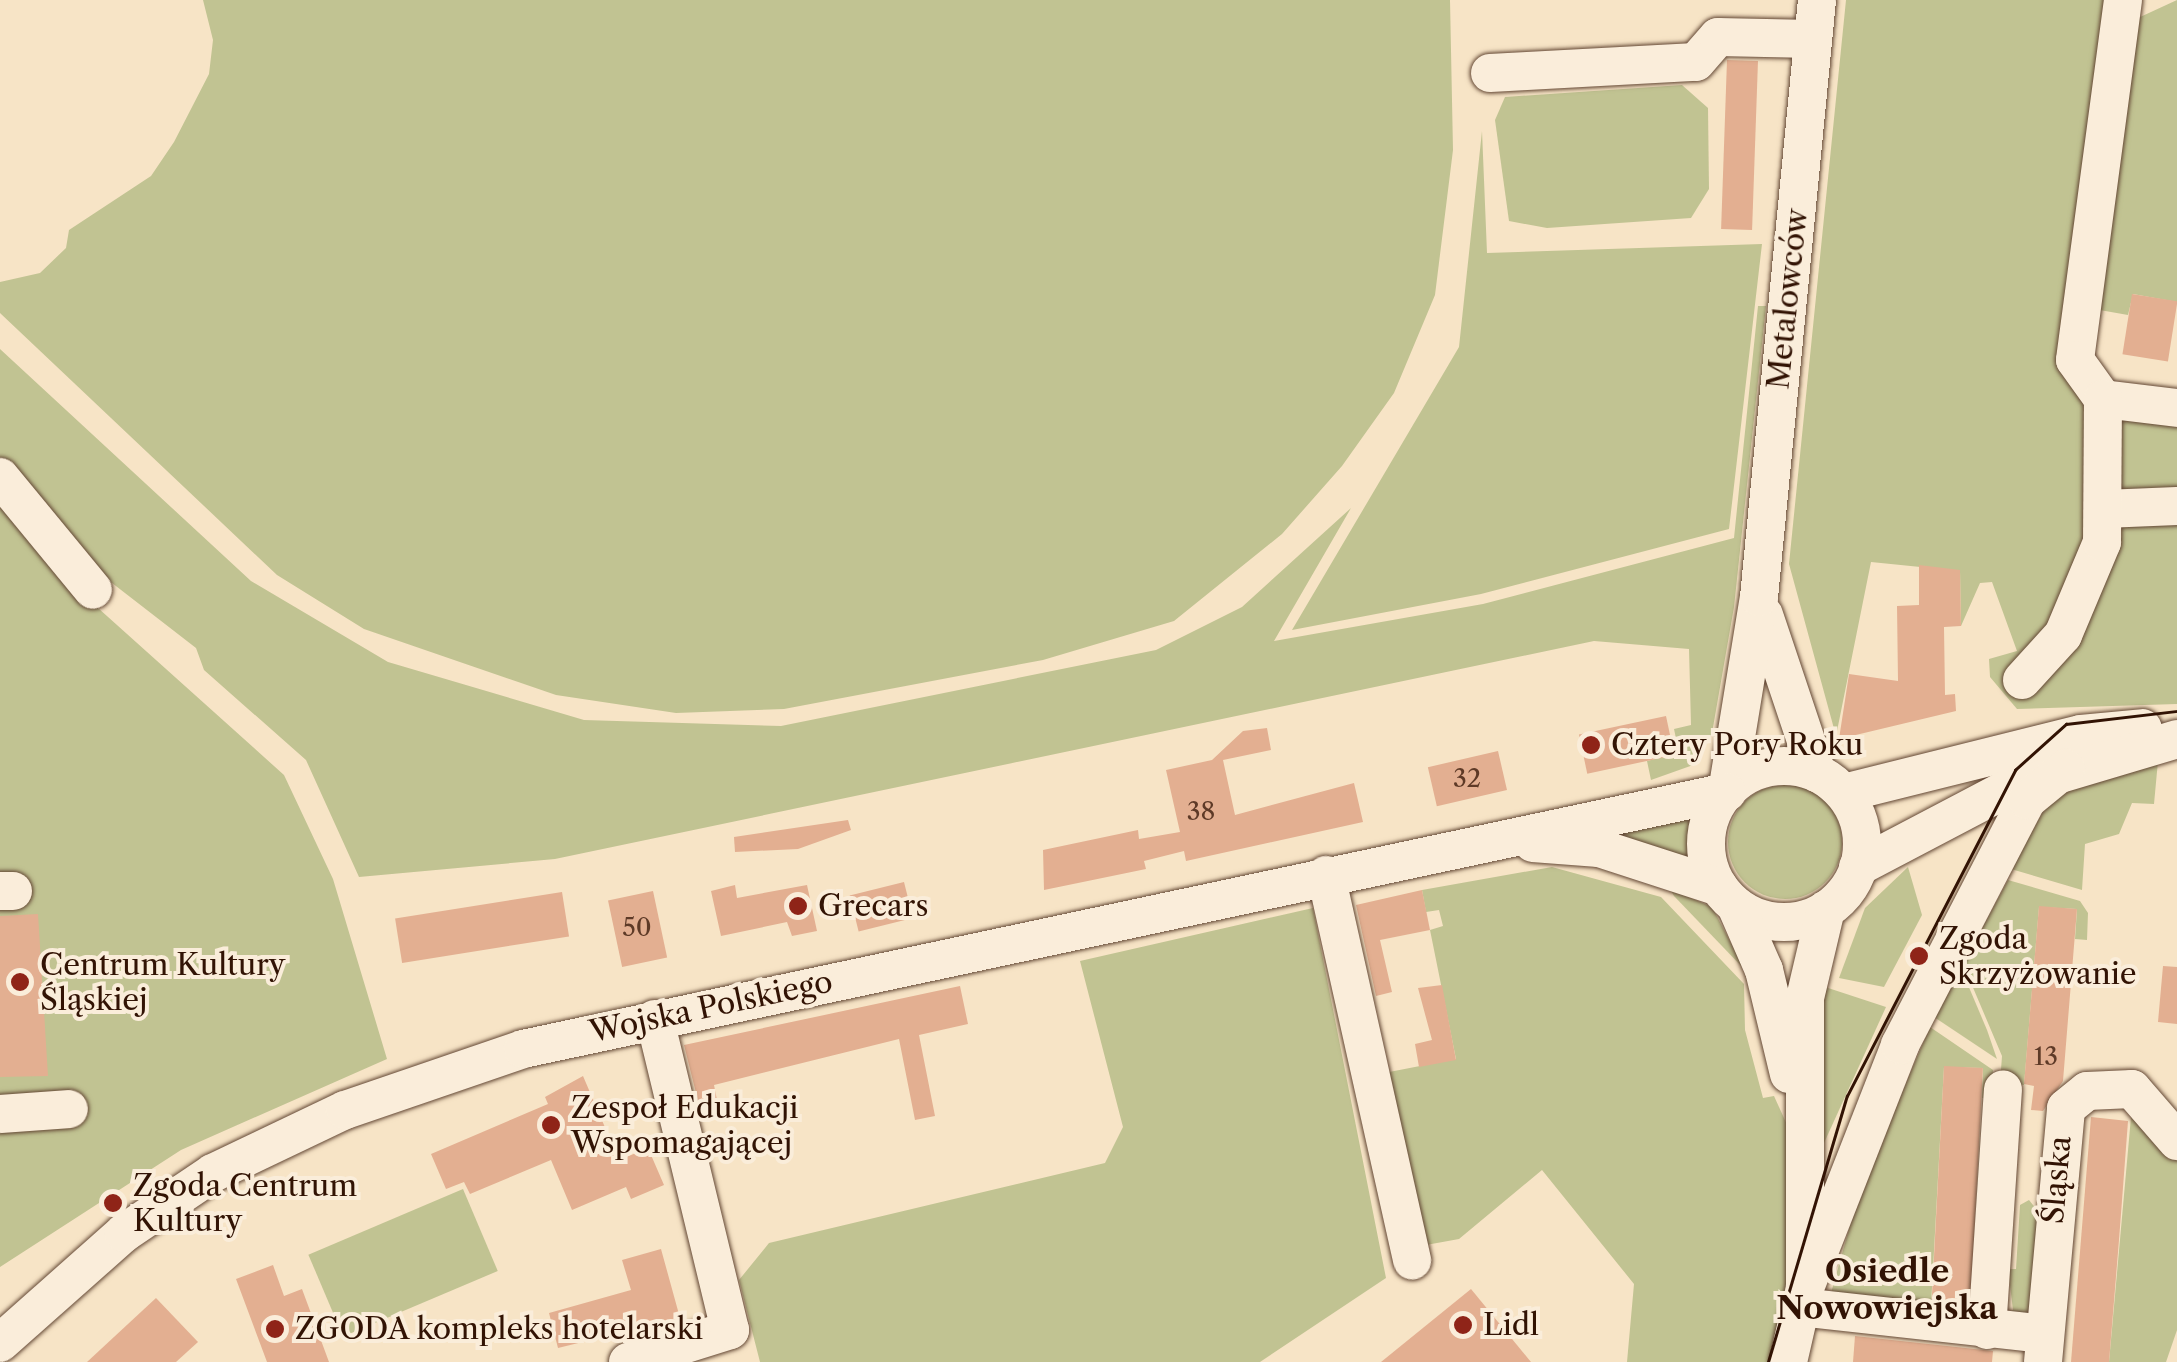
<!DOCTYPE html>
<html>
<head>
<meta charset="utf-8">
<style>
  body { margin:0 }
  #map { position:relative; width:2177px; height:1362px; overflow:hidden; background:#f7e4c6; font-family:"Libre Caslon Text",serif }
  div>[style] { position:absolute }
  .green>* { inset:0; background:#c1c392; transform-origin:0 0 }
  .round { border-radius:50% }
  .building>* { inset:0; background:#e3af91; transform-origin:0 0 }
  .roads { filter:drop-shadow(0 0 2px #634734) drop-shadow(0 0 2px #634734) }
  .minor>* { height:38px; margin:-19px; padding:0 19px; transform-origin:19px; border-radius:19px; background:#faedda }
  .minor>.ring { margin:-19px; padding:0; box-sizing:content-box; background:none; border:38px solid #faedda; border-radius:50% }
  .tram>* { height:2.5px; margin:-1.25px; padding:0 1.25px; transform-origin:1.25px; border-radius:1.25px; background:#321304 }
  .dots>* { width:28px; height:28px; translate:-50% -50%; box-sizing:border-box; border:5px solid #faedda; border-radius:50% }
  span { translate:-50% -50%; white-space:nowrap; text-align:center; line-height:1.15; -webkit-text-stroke:8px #faedda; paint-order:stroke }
  .number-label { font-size:25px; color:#5e3a27 }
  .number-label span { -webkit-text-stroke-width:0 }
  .street-label { font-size:30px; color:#321304 }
  .poi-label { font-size:30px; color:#321304 }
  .left { translate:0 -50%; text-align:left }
  .neighbourhood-label { font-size:32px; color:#321304; font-weight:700 }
</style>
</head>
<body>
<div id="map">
  <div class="green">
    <div style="clip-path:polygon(203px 0,1450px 0,1453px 150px,1435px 295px,1394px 393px,1342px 466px,1282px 534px,1174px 621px,1043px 660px,784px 709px,676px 713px,556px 695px,364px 629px,277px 575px,0 313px,0 282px,40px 273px,66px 248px,69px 230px,151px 176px,174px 142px,209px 74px,213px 40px)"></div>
    <div style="clip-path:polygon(1846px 0,2111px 0,2073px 381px,2177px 413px,2177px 704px,2017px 709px,1990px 677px,1989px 659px,2017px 651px,1992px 582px,1980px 583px,1961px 626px,1960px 571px,1871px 562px,1836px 736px,1789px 564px)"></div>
    <div style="clip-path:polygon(2177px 0,2177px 302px,2133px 294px,2128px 315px,2094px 309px,2125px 24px)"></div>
    <div style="clip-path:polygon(1682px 85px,1708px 108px,1709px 189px,1691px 218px,1547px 228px,1509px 221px,1495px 120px,1505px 97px)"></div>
    <div style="clip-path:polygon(1482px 131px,1487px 253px,1762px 244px,1729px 529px,1481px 594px,1292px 630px,1459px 347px)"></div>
    <div style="clip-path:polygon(1758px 306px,1766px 306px,1734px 607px,1712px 733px,1696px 764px,1651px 780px,1647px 761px,1679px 753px,1674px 729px,1691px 725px,1689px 649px,1594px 641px,555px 859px,359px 877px,306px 760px,204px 670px,196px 648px,103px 576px,0 457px,0 349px,251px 581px,388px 662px,584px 720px,781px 726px,1156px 650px,1242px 607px,1351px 508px,1274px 641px,1483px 604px,1734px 538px)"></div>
    <div style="clip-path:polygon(0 494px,88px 599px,284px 775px,333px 879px,387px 1059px,181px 1150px,0 1267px)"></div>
    <div style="clip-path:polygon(2158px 761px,2154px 804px,2132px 803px,2119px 834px,2085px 844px,2082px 890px,2011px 869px,2045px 808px,2070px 788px)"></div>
    <div class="round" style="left:1728px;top:785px;width:114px;height:114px"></div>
    <div style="clip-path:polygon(1700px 817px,1695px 862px,1617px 837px,1616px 830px)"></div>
    <div style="clip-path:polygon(1552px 867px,1661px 897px,1744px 984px,1745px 1030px,1763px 1098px,1774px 1096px,1788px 1127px,1791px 1279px,1774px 1362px,1627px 1362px,1634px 1284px,1542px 1170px,1459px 1239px,1426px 1245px,1384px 1073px,1456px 1059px,1430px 930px,1443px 926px,1439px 910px,1426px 912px,1422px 890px)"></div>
    <div style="clip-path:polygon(1908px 867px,1922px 915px,1884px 987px,1839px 978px,1865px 908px)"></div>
    <div style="clip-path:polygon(2008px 880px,2080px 901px,2088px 913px,2087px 940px,2075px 939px,2077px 909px,2039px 907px,2024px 1085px,2000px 1083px,2002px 1056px,1963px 964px)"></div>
    <div style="clip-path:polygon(1670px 889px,1712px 907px,1745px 970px,1674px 896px)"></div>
    <div style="clip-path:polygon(1313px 908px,1386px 1278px,1260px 1362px,760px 1362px,739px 1280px,769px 1243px,1105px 1163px,1123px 1127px,1080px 961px)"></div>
    <div style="clip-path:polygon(1960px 966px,1987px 1030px,1997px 1059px,1934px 1017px)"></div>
    <div style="clip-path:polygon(1819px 985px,1886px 1007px,1819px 1154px)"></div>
    <div style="clip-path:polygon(1930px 1027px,1993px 1070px,1991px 1098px,1982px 1098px,1983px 1068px,1944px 1067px,1931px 1306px,1975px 1313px,1831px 1293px,1860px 1190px)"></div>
    <div style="clip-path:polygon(2131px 1117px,2154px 1127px,2177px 1159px,2177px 1330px,2166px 1362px,2109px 1362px)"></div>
    <div style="left:463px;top:1189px;width:89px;height:168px;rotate:67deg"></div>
    <div style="clip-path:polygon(2029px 1200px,2042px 1216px,2034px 1318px,1997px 1317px,2013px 1310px,2008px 1269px,2016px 1269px,2020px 1205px)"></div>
  </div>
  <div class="building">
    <div style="left:1727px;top:60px;width:31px;height:169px;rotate:2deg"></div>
    <div style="left:2132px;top:294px;width:46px;height:61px;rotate:9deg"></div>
    <div style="clip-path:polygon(1919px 565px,1960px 570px,1961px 626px,1944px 627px,1945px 695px,1955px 694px,1956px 711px,1839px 739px,1849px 674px,1898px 681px,1897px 606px,1919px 605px)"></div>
    <div style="left:1666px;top:716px;width:40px;height:89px;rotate:78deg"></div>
    <div style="clip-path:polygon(1267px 728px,1271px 750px,1223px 760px,1235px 815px,1354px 783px,1363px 822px,1186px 861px,1184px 851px,1144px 861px,1146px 869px,1044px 890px,1043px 850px,1138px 830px,1139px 839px,1180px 832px,1166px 770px,1212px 760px,1243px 731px)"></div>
    <div style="left:1498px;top:751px;width:40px;height:72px;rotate:77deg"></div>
    <div style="clip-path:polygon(848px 820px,851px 830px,798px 849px,735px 852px,734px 837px)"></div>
    <div style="left:904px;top:882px;width:37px;height:56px;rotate:76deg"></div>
    <div style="clip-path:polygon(735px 885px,737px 898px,807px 885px,817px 931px,792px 936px,787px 922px,721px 936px,711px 891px)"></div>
    <div style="clip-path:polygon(1422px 890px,1430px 930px,1380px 940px,1392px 992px,1376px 996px,1356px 905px)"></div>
    <div style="left:653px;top:891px;width:68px;height:46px;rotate:78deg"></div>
    <div style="left:562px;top:892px;width:45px;height:169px;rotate:81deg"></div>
    <div style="clip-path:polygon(2039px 906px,2077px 909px,2063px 1081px,2043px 1111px,2031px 1110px,2034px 1086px,2024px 1084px)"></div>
    <div style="clip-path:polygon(38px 914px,48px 1076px,0 1077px,0 916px)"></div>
    <div style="clip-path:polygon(2163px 966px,2177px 967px,2177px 1024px,2158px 1022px)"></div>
    <div style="clip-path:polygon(1442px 985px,1456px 1060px,1419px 1067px,1415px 1044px,1432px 1040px,1418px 988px)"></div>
    <div style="clip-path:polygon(960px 986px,968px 1024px,919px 1035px,935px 1116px,915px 1120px,899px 1039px,714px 1085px,718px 1105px,700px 1109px,684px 1045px)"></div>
    <div style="left:1944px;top:1066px;width:39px;height:233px;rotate:3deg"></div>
    <div style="clip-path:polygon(583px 1076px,619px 1160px,648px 1148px,664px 1185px,631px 1199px,626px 1187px,572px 1210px,551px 1160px,470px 1194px,464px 1182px,446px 1189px,431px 1154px,548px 1104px,545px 1097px)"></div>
    <div style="clip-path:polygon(2091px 1117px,2128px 1121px,2119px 1240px,2109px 1362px,2071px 1362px)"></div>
    <div style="clip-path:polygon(661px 1249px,680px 1318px,558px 1348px,549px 1313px,631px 1290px,622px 1260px)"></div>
    <div style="clip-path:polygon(273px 1265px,284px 1296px,302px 1289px,329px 1362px,267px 1362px,236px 1279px)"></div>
    <div style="clip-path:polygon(1471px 1289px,1531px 1362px,1381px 1362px)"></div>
    <div style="clip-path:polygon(156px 1298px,198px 1342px,176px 1362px,87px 1362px)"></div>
    <div style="clip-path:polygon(1855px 1336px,1993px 1351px,1992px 1362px,1853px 1362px)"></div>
  </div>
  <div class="roads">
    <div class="minor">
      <div style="left:2123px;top:0;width:363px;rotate:97.6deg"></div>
      <div style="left:2075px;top:360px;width:48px;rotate:54.3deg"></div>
      <div style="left:2103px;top:399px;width:75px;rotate:6.9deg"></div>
      <div style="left:1490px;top:73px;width:206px;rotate:-3.1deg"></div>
      <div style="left:1696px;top:62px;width:33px;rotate:-49deg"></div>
      <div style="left:1718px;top:37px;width:95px;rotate:1.2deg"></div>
      <div style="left:0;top:477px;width:146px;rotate:50.5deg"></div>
      <div style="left:2104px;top:509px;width:73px;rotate:-2.4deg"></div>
      <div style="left:1764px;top:615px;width:167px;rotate:71.5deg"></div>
      <div style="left:2022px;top:680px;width:61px;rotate:-47.7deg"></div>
      <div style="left:2063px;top:635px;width:101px;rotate:-67.2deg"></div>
      <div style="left:2102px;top:542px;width:143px;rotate:-89.6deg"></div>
      <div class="ring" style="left:1706px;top:766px;width:118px;height:118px"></div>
      <div style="left:1727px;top:792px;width:198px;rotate:-80.7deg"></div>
      <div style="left:1759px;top:597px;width:600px;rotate:-84.45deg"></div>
      <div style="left:1844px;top:793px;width:244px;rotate:-14deg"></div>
      <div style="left:2081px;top:734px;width:62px;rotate:-5.5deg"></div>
      <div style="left:1533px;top:843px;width:66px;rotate:4.3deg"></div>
      <div style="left:1599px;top:848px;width:126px;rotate:18deg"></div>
      <div style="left:1858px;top:867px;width:164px;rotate:-27.7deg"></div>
      <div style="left:2003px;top:791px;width:182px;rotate:-16.6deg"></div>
      <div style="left:1326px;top:875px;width:395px;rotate:77.4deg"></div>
      <div style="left:0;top:891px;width:13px"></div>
      <div style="left:1736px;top:906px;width:70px;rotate:66.4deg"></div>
      <div style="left:1764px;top:970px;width:107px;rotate:76.5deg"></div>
      <div style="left:0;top:1114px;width:69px;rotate:-4.1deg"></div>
      <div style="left:1805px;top:1288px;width:261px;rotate:-68.6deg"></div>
      <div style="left:1900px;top:1045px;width:276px;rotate:-62.6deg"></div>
      <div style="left:2027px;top:800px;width:50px;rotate:-39.4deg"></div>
      <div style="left:1800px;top:1307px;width:246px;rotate:6.3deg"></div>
      <div style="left:1987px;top:1330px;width:241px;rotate:-86.2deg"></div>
      <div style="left:0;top:1343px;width:166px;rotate:-41.6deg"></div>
      <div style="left:124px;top:1233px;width:107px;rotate:-34deg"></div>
      <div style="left:213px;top:1173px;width:146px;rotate:-25.5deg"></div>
      <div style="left:345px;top:1110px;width:188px;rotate:-18.9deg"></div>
      <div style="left:523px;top:1049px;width:1231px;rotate:-12.05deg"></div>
      <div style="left:628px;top:1362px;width:107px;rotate:-17.4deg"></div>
      <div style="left:730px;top:1330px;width:320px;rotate:-103.6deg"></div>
      <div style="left:1788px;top:1362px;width:76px;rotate:-77.1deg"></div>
      <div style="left:1805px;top:1288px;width:290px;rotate:-90deg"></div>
      <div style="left:1805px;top:998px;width:91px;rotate:-76.7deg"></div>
      <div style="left:2043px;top:1362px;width:255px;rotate:-84.8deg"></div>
      <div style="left:2066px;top:1108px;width:27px;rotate:-39deg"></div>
      <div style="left:2087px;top:1091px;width:45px;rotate:-2.5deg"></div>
      <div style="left:2132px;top:1089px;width:69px;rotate:49.1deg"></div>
    </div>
  </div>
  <div class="tram">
    <div style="left:1768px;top:1362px;width:277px;rotate:-73.5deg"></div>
    <div style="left:1847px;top:1096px;width:367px;rotate:-62.7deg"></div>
    <div style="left:2015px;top:770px;width:69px;rotate:-42deg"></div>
    <div style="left:2066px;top:724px;width:112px;rotate:-6.7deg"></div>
  </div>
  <div class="dots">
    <div style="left:1591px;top:745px;background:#8f2418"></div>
    <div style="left:798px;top:906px;background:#8f2418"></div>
    <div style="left:1919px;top:956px;background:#8f2418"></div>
    <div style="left:20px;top:982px;background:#8f2418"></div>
    <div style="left:551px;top:1125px;background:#8f2418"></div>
    <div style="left:113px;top:1203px;background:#8f2418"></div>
    <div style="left:1463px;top:1325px;background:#8f2418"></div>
    <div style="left:275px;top:1329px;background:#8f2418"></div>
  </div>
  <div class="number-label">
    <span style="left:1467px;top:779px">32</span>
    <span style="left:1201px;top:812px">38</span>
    <span style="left:637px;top:928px">50</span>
    <span style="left:2046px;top:1057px">13</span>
  </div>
  <div class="street-label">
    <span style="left:1788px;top:299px;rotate:-84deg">Metalowców</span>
    <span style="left:711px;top:1007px;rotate:-12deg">Wojska Polskiego</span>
    <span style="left:2057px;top:1180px;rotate:-85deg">Śląska</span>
  </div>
  <div class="poi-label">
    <span class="left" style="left:1611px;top:745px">Cztery Pory Roku</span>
    <span class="left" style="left:818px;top:906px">Grecars</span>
    <span class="left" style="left:1939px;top:956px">Zgoda<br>Skrzyżowanie</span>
    <span class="left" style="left:40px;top:982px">Centrum Kultury<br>Śląskiej</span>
    <span class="left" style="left:571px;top:1125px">Zespoł Edukacji<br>Wspomagającej</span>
    <span class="left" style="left:133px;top:1203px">Zgoda Centrum<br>Kultury</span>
    <span class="left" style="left:1483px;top:1325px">Lidl</span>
    <span class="left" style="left:295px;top:1329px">ZGODA kompleks hotelarski</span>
  </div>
  <div class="neighbourhood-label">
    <span style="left:1887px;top:1290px">Osiedle<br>Nowowiejska</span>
  </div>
</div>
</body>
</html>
